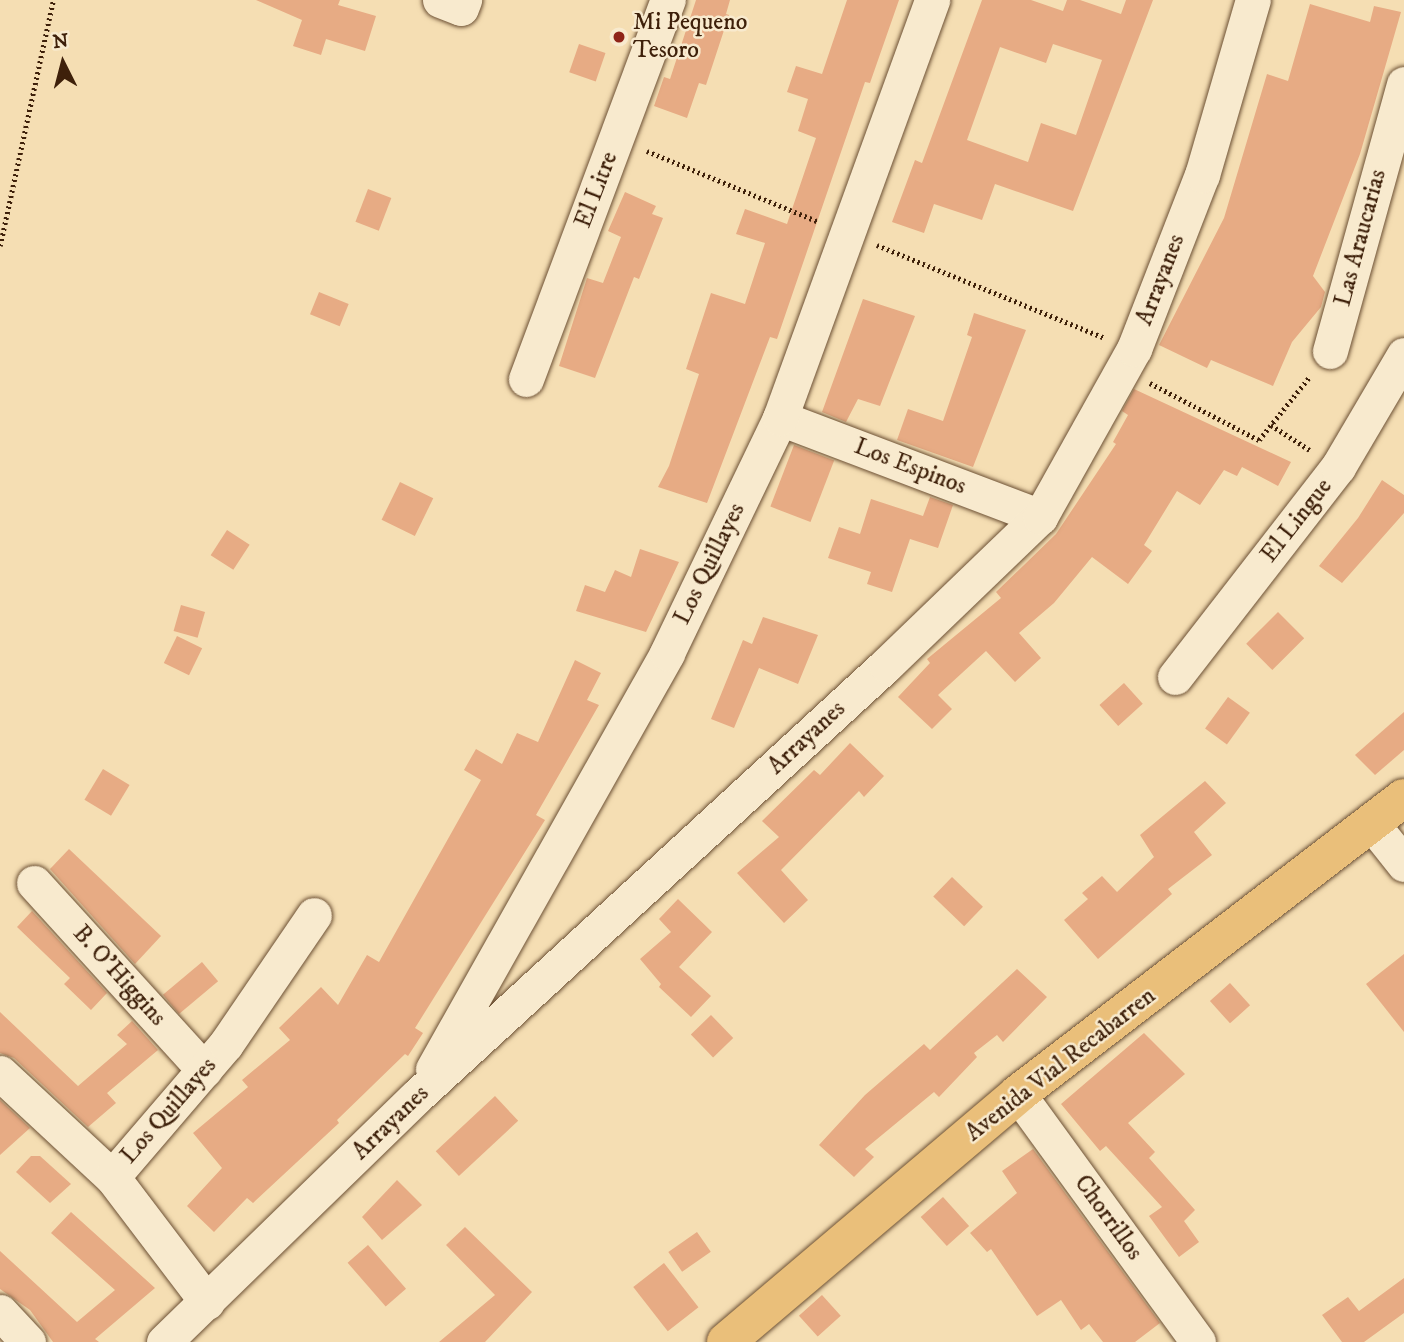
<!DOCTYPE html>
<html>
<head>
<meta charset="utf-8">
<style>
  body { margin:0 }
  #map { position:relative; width:1404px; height:1342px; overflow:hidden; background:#f5deb3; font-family:"IM FELL DW Pica",serif }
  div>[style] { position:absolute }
  .building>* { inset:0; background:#e7ab84; transform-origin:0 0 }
  .path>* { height:4.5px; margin-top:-2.25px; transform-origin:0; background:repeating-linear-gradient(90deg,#3e200a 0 2px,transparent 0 5.5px) }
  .roads { filter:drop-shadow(0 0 2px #6c5034) drop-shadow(0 0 2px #6c5034) }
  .minor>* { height:35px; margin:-17.5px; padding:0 17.5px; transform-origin:17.5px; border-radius:17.5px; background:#f8eace }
  .major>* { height:38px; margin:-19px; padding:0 19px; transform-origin:19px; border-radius:19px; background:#eabf7a }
  .dots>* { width:19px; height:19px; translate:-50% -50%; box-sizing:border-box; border:4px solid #f8eace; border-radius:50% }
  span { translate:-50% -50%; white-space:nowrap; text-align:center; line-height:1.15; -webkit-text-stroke:5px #f8eace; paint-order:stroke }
  .poi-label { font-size:24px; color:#3e200a }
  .left { translate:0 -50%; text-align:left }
  .street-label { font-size:24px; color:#3e200a }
  .north { position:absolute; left:28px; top:28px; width:70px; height:70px; -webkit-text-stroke:5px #f8eace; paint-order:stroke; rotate:354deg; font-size:19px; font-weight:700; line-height:28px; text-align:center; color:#3e200a }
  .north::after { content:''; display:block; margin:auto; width:24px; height:32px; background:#3e200a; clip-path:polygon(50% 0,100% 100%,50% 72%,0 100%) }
</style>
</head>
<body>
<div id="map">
  <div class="building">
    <div style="clip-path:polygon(256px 0,340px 0,338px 5px,376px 16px,365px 51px,326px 39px,321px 55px,293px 46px,302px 20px)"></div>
    <div style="clip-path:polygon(696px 0,730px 0,726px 14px,729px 15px,706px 85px,699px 83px,687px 118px,654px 106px,664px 77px,670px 79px)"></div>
    <div style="clip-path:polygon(847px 0,899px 0,870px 83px,865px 82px,777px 339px,770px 337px,707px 503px,658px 487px,669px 466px,699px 374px,686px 369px,711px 293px,745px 304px,765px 243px,736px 234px,745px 209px,787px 224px,816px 138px,798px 131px,808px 99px,787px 92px,796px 66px,822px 74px)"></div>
    <div style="clip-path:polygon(evenodd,982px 0,1031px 0,1063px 11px,1067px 0,1080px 0,1121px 14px,1126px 0,1153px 0,1073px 211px,995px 184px,982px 220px,934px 204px,924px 233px,892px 222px,915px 160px,922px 163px,982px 0,1053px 44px,1102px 60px,1076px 135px,1041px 123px,1028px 162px,967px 140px,1000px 47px,1046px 63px,1053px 44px)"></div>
    <div style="clip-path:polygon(1310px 4px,1370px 22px,1374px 6px,1401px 12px,1360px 154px,1313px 276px,1325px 292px,1321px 307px,1292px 342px,1273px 386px,1211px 360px,1207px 368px,1159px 345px,1224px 218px,1267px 74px,1288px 81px)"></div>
    <div style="left:579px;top:44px;width:28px;height:30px;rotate:19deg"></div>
    <div style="left:368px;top:189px;width:25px;height:35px;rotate:21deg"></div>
    <div style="clip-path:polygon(625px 192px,656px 206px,652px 214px,663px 218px,639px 279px,634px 277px,595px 378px,559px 366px,587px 278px,603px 283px,621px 237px,608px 231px)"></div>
    <div style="left:319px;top:292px;width:32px;height:24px;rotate:22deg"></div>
    <div style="clip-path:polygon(863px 299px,915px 316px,880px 406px,858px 399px,846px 422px,822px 412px)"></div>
    <div style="clip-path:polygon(974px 313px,1026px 330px,973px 467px,897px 440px,908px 409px,943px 421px,972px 337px,967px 335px)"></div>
    <div style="clip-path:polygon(1134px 389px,1291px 462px,1278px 486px,1242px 467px,1237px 476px,1224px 470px,1200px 505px,1177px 491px,1144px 545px,1152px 551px,1128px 584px,1092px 557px,1054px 603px,1019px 633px,1041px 658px,1015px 682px,986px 651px,938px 695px,952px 709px,932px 729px,898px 697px,930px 663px,927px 659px,1001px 598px,996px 592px,1056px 534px,1116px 444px,1113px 442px,1128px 415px,1122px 411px)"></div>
    <div style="left:794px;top:445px;width:43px;height:66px;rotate:21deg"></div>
    <div style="clip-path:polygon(1382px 480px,1404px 495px,1404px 513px,1342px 583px,1319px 566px,1358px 518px)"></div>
    <div style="left:400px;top:482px;width:37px;height:42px;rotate:26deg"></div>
    <div style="clip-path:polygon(930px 497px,953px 505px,938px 548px,910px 539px,892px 592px,867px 584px,871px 572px,828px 558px,839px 527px,860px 534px,871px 499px,923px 516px)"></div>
    <div style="left:227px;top:530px;width:27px;height:30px;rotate:33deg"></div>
    <div style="clip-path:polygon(640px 549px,679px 562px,646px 632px,576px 611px,585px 585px,605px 592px,615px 570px,631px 577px)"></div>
    <div style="left:181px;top:605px;width:25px;height:27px;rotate:16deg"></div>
    <div style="left:1278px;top:612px;width:37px;height:45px;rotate:45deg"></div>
    <div style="clip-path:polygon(763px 617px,818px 635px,798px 684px,759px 668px,734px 728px,711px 719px,743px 640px,752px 644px)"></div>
    <div style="left:177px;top:636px;width:28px;height:30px;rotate:26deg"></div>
    <div style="clip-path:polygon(575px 660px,601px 673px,587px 700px,599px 705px,536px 815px,545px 820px,415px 1028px,423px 1033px,408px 1056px,405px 1054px,337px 1120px,339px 1123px,253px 1203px,247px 1198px,214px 1232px,187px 1206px,222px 1168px,193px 1133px,248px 1087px,242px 1080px,290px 1040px,279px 1028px,321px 987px,338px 1005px,367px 955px,379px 962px,481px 780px,464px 770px,476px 749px,502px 764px,517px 733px,538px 742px)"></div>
    <div style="left:1124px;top:683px;width:28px;height:33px;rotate:48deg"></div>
    <div style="left:1228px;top:697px;width:27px;height:39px;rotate:36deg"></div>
    <div style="clip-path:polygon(1404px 712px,1404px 750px,1375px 775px,1355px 755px)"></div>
    <div style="clip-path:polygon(850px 743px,884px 776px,864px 797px,859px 791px,781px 870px,808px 900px,784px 923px,737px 873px,779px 837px,762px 821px,814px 770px,820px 775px)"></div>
    <div style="left:103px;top:769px;width:31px;height:36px;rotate:31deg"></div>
    <div style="clip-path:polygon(1205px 781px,1226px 803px,1194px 832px,1212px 855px,1168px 889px,1172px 894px,1098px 959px,1064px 920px,1088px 899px,1082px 893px,1102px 876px,1117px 892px,1154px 857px,1140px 835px)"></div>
    <div style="clip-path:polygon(69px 849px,161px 936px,135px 964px,50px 869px)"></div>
    <div style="left:952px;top:877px;width:43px;height:27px;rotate:44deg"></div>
    <div style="clip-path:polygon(678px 899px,712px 932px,679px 967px,711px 996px,691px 1017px,659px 987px,661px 984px,640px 959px,671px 932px,659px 919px)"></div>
    <div style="clip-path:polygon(32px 911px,107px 993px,91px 1010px,64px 984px,70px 978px,17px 927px)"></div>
    <div style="clip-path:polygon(1404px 954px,1404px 1032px,1366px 984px)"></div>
    <div style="left:202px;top:962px;width:25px;height:51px;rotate:50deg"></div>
    <div style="clip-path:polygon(1017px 969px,1047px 997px,1003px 1042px,997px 1035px,974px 1053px,977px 1057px,939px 1097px,934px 1092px,865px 1149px,874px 1157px,854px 1177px,819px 1145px,865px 1095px,924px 1044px,930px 1050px)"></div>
    <div style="left:1230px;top:983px;width:30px;height:27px;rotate:48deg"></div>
    <div style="clip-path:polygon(0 1012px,78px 1086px,127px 1044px,117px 1035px,132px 1021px,158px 1050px,107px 1093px,116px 1103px,88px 1127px,14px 1058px,0 1053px)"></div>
    <div style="left:711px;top:1015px;width:32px;height:28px;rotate:46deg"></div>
    <div style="clip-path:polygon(1144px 1033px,1185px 1074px,1128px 1123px,1155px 1152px,1149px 1158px,1195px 1210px,1184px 1221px,1199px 1242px,1179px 1257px,1149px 1216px,1162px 1207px,1106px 1146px,1100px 1151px,1061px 1104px)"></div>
    <div style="left:495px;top:1096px;width:34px;height:81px;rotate:47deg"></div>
    <div style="clip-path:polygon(0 1100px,30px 1128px,0 1155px)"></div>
    <div style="clip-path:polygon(1033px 1149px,1160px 1323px,1135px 1342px,1103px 1342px,1089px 1324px,1081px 1330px,1061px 1300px,1037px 1316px,991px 1249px,987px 1252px,970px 1233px,1017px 1193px,1002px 1171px)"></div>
    <div style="clip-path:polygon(31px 1156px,40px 1156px,71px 1184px,50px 1203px,16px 1172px)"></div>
    <div style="clip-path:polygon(397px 1180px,422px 1205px,382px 1240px,362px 1217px)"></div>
    <div style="left:943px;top:1197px;width:39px;height:30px;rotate:48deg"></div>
    <div style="clip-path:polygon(71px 1212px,155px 1288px,95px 1339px,99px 1342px,53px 1342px,30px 1310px,0 1289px,0 1251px,77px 1322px,115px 1290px,51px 1233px)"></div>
    <div style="clip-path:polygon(465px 1227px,532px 1292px,485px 1342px,439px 1342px,495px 1295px,446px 1245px)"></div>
    <div style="left:697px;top:1232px;width:24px;height:35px;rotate:55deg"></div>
    <div style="left:368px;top:1245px;width:58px;height:27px;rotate:49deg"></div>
    <div style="left:664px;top:1263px;width:56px;height:39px;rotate:52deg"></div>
    <div style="clip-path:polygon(1404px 1278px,1404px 1313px,1364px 1342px,1342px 1342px,1322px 1315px,1348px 1297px,1359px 1311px)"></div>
    <div style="left:822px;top:1295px;width:28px;height:31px;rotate:48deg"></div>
  </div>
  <div class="path">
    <div style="left:647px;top:151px;width:184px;rotate:22.4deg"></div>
    <div style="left:877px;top:245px;width:246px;rotate:22.2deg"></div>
    <div style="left:0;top:246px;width:252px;rotate:-77.8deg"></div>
    <div style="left:1150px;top:383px;width:123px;rotate:27.6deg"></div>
    <div style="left:1259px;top:440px;width:82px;rotate:-51.4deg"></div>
    <div style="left:1271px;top:425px;width:46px;rotate:32.7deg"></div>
  </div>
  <div class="roads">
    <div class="minor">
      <div style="left:440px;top:0;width:22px;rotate:21deg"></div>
      <div style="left:461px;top:8px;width:9px;rotate:-69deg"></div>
      <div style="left:1330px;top:351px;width:277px;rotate:-74.5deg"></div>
      <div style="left:526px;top:379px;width:405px;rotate:-69.5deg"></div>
      <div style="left:780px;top:418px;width:278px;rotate:20.8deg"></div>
      <div style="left:1175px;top:677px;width:266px;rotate:-52.2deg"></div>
      <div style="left:1338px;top:467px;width:130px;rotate:-59.5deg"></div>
      <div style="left:1373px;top:825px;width:50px;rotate:51.5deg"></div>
      <div style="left:34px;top:883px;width:253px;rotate:47.7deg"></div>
      <div style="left:433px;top:1069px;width:477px;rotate:-60.6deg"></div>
      <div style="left:667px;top:653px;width:261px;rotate:-64.3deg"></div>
      <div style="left:780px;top:418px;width:445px;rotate:-70deg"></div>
      <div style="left:0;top:1073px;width:153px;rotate:42.9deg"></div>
      <div style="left:1018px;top:1094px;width:306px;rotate:54deg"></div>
      <div style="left:207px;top:1302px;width:157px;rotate:-127.2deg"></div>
      <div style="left:112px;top:1177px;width:175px;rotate:-49.4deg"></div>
      <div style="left:226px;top:1044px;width:156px;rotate:-55.7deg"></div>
      <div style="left:0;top:1312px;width:41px;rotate:47deg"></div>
      <div style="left:164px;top:1342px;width:353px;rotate:-44.2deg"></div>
      <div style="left:417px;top:1096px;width:637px;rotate:-42.58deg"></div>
      <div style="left:886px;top:665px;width:214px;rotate:-43.9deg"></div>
      <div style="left:1040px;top:517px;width:193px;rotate:-60.8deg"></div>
      <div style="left:1134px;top:349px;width:187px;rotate:-68.7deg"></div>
      <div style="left:1202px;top:175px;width:182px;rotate:-73.8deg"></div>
    </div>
    <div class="major">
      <div style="left:726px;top:1342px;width:383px;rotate:-40.3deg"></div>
      <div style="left:1018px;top:1094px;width:486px;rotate:-37.5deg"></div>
    </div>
  </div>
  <div class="dots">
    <div style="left:619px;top:37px;background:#8f2418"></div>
  </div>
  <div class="poi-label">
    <span class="left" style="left:633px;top:37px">Mi Pequeno<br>Tesoro</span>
  </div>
  <div class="street-label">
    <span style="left:597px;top:190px;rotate:-69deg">El Litre</span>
    <span style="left:1361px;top:238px;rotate:-75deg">Las Araucarias</span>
    <span style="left:1161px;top:280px;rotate:-69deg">Arrayanes</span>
    <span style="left:910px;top:467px;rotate:21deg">Los Espinos</span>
    <span style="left:1297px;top:521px;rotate:-52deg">El Lingue</span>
    <span style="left:710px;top:564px;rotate:-64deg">Los Quillayes</span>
    <span style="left:807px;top:738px;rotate:-43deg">Arrayanes</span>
    <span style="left:119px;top:976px;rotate:48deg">B. O'Higgins</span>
    <span style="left:1061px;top:1065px;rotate:-38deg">Avenida Vial Recabarren</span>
    <span style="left:169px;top:1111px;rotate:-49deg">Los Quillayes</span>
    <span style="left:391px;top:1123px;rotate:-44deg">Arrayanes</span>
    <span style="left:1108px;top:1218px;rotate:54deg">Chorrillos</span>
  </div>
  <div class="north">N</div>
</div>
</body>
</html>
